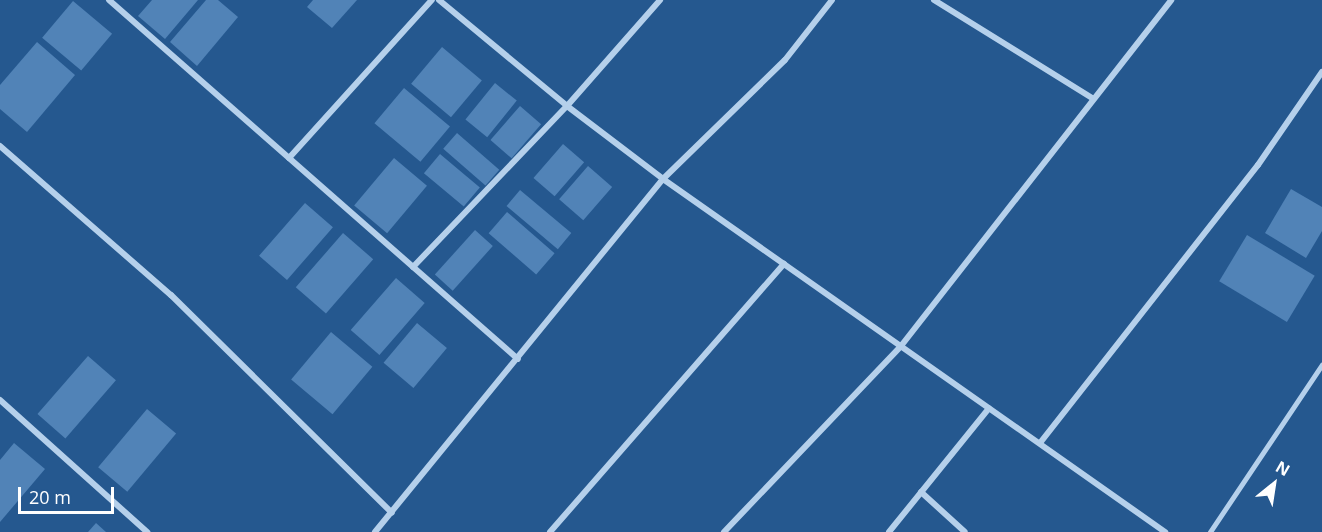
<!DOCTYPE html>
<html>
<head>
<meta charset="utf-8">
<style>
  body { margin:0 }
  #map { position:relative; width:1322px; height:532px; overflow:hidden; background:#25588f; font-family:"Open Sans",sans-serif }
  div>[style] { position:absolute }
  .building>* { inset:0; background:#5183b7; transform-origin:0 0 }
  .lane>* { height:4.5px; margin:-2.25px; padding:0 2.25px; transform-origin:2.25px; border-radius:2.25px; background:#b5d0eb }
  .street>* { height:6px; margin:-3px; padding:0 3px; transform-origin:3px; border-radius:3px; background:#b5d0eb }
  span { translate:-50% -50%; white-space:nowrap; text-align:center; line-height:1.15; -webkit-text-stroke:4.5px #25588f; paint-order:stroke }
  .north { position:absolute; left:1244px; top:454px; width:60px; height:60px; -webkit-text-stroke:4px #25588f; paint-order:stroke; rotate:30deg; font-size:16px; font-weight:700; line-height:24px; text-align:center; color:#fff }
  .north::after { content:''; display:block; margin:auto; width:21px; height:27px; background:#fff; clip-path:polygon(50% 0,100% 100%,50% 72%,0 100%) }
  .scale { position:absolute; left:18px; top:487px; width:96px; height:27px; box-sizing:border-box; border:3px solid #fff; border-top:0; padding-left:8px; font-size:18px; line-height:21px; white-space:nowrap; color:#fff; -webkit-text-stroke:4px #25588f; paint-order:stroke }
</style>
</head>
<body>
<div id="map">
  <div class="building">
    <div style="clip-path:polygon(152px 0,198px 0,165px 39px,138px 16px)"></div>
    <div style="clip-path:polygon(206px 0,218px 0,238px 17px,197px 66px,170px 42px)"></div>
    <div style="clip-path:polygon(313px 0,357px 0,332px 28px,307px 7px)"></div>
    <div style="left:73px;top:1px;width:51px;height:48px;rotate:40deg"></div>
    <div style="clip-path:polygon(37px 42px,75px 75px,27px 132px,0 109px,0 85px)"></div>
    <div style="left:442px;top:47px;width:52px;height:48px;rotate:40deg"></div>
    <div style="left:495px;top:83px;width:28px;height:47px;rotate:39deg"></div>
    <div style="left:404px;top:88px;width:60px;height:46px;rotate:40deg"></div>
    <div style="left:520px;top:106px;width:28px;height:45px;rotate:41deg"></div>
    <div style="left:457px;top:133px;width:56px;height:21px;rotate:41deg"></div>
    <div style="left:563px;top:144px;width:28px;height:45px;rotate:41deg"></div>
    <div style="left:440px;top:154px;width:52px;height:25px;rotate:40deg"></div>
    <div style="left:394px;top:158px;width:43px;height:62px;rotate:40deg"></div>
    <div style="left:588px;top:166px;width:32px;height:44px;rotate:41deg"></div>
    <div style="clip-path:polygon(1291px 189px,1322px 207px,1322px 231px,1306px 258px,1265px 233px)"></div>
    <div style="left:520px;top:190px;width:67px;height:21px;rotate:40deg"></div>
    <div style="left:305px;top:203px;width:37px;height:70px;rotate:41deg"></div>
    <div style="left:507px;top:212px;width:63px;height:28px;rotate:41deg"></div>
    <div style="left:475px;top:230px;width:24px;height:60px;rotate:42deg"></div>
    <div style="left:343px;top:233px;width:40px;height:72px;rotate:41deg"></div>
    <div style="left:1247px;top:235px;width:79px;height:54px;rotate:31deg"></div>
    <div style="left:396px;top:278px;width:38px;height:69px;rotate:41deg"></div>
    <div style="left:417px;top:323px;width:39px;height:52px;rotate:40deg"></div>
    <div style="left:331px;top:332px;width:54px;height:62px;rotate:40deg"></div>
    <div style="left:88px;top:356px;width:37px;height:77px;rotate:41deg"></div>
    <div style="left:147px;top:409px;width:38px;height:76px;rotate:40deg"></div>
    <div style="clip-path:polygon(14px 443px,45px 469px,0 522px,0 460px)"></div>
    <div style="clip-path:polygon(96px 523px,106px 532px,88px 532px)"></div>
  </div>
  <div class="lane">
    <div style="left:1210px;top:532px;width:201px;rotate:-56.2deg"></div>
  </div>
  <div class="street">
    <div style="left:109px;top:0;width:544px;rotate:41.28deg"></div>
    <div style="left:439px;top:0;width:166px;rotate:39.6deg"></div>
    <div style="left:567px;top:106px;width:121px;rotate:37.2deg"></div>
    <div style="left:663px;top:179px;width:614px;rotate:35.11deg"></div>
    <div style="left:934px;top:0;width:186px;rotate:31.8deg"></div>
    <div style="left:0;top:146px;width:227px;rotate:41.1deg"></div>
    <div style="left:171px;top:295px;width:310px;rotate:44.6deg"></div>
    <div style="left:289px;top:158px;width:213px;rotate:-47.9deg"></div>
    <div style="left:413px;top:267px;width:223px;rotate:-46.3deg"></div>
    <div style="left:567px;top:106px;width:141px;rotate:-48.7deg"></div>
    <div style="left:0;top:400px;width:198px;rotate:41.9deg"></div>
    <div style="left:1040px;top:443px;width:353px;rotate:-51.9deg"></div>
    <div style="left:1258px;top:165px;width:113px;rotate:-55.5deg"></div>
    <div style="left:921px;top:492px;width:59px;rotate:42.3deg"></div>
    <div style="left:375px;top:532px;width:456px;rotate:-50.8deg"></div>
    <div style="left:663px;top:179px;width:170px;rotate:-44.3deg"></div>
    <div style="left:785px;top:60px;width:76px;rotate:-51.9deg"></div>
    <div style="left:550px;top:532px;width:356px;rotate:-48.9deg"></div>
    <div style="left:724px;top:532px;width:257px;rotate:-46.4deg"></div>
    <div style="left:901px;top:346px;width:439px;rotate:-52deg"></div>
    <div style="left:889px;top:532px;width:159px;rotate:-51.1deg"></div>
  </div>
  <div class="north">N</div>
  <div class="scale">20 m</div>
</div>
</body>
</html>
